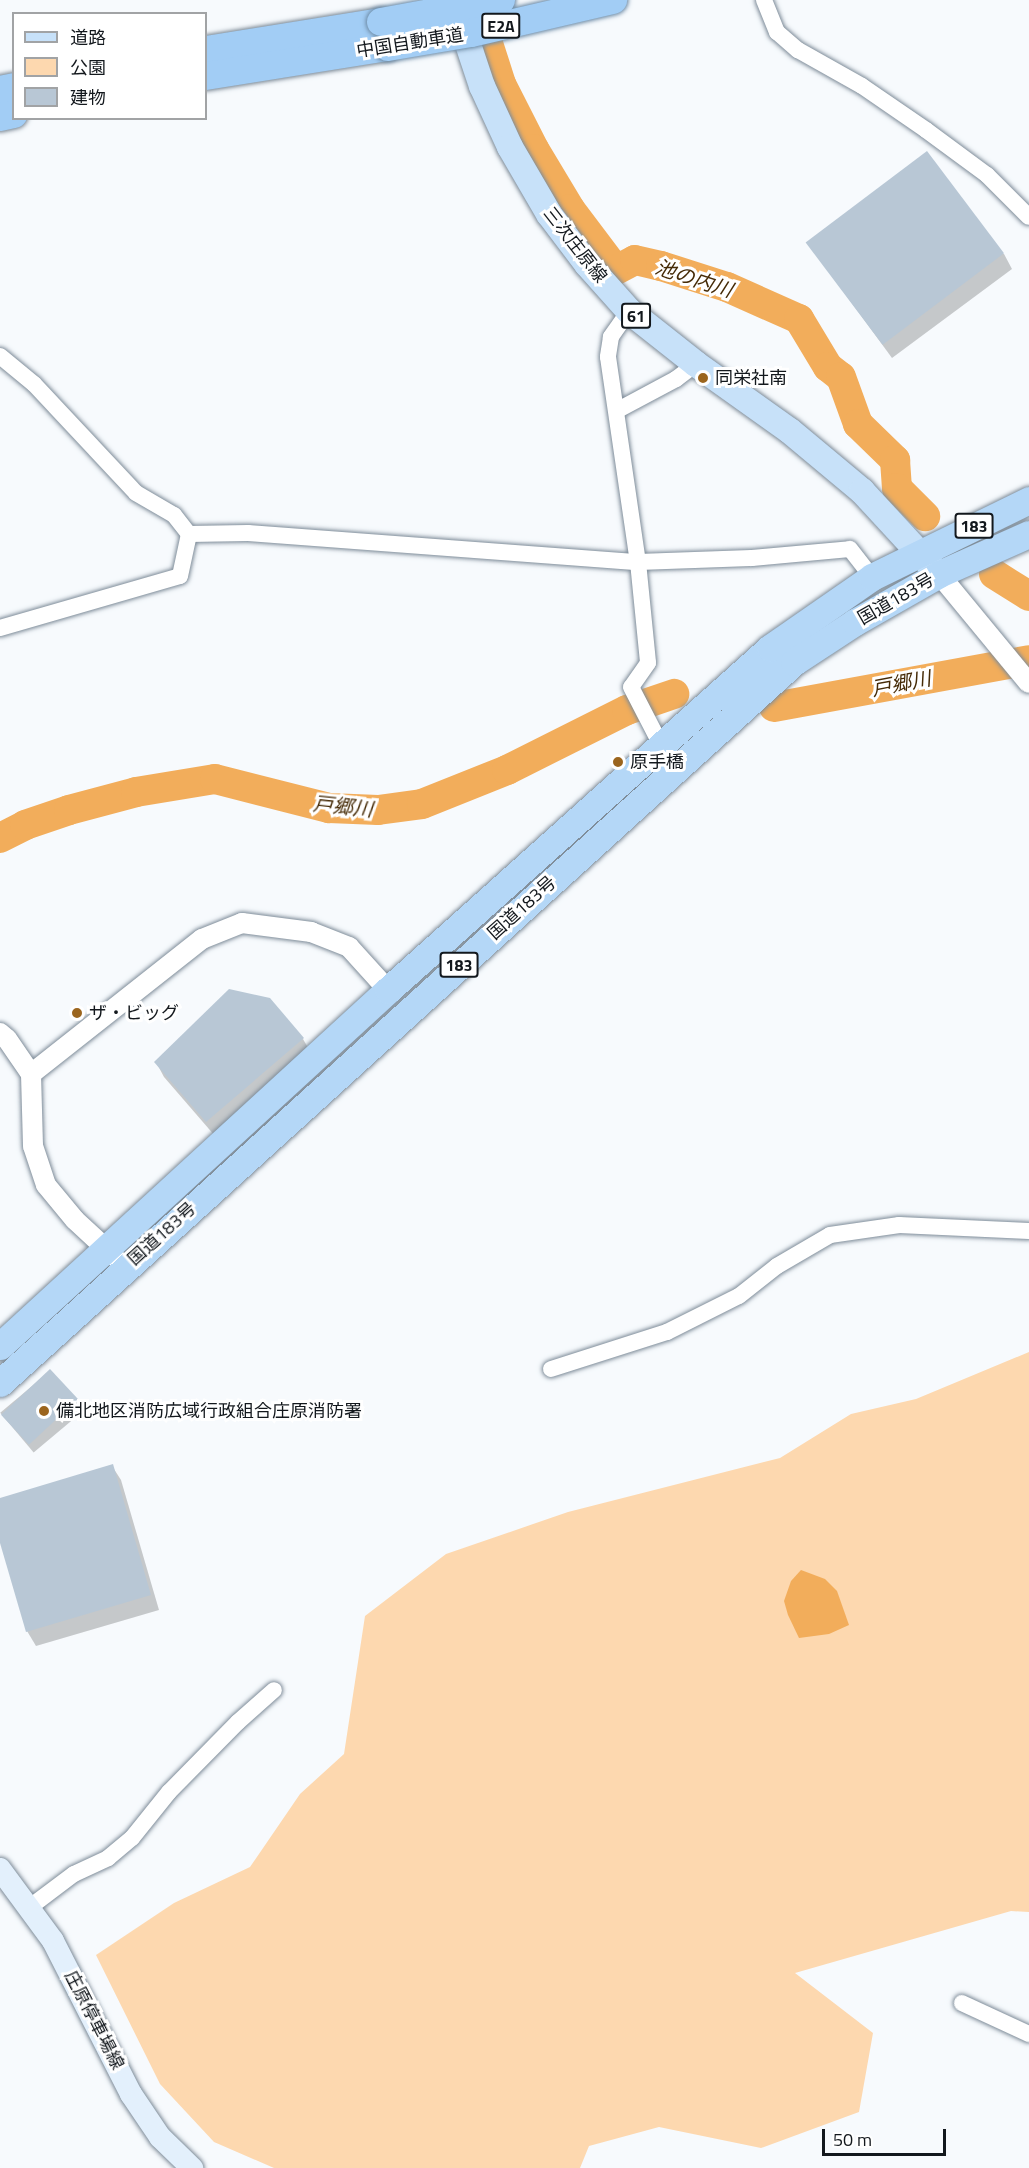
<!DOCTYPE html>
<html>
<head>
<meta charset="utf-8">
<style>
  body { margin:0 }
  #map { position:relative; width:1029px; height:2168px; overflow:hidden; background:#f7fafd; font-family:"Titillium Web","Noto Sans JP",sans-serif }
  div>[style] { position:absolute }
  .green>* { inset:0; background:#fdd8af }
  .water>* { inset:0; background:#f2ad5b }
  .shadow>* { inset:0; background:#0003; transform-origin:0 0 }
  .river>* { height:30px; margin:-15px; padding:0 15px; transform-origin:15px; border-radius:15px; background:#f2ad5b }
  .building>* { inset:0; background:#b8c7d5; transform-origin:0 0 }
  .roads { filter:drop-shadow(0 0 2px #7e8c99) drop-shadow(0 0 2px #7e8c99) }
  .minor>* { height:16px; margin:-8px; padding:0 8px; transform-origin:8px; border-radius:8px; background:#fff }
  .tertiary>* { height:20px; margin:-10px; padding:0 10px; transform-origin:10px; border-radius:10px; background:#fff }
  .secondary>* { height:22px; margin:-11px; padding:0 11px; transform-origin:11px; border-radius:11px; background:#e3f0fc }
  .primary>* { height:26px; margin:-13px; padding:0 13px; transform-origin:13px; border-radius:13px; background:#c7e1f9 }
  .trunk>* { height:27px; margin:-13.5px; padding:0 13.5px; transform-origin:13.5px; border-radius:13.5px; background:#b4d7f7 }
  .motorway>* { height:28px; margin:-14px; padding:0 14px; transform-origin:14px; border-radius:14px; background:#a2cdf5 }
  .bridges { filter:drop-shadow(0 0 2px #708ea9) drop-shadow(0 0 2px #708ea9) }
  .motorway-bridge>* { height:28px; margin:-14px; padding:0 14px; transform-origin:14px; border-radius:14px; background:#a2cdf5 }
  .dots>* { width:16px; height:16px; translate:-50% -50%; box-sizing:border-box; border:3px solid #fff; border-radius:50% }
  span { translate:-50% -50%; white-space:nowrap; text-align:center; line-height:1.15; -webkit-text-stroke:6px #fff; paint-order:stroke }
  .shield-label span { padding:2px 4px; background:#fff; border:2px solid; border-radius:4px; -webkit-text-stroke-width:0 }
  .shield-label { font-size:16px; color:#13181d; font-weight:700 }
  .street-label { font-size:18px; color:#13181d }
  .poi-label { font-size:18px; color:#13181d }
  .left { translate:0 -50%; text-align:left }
  .water-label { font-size:20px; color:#462b07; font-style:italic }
  .legend { position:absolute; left:12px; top:12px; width:195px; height:108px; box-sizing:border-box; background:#fff; border:2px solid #a1a3a5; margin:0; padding:8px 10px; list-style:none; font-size:18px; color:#13181d }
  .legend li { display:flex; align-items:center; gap:12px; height:30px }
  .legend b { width:30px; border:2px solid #a1a3a5 }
  .scale { position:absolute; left:822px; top:2129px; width:124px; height:27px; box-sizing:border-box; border:3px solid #13181d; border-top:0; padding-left:8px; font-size:18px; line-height:21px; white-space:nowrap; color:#13181d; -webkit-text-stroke:4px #fff; paint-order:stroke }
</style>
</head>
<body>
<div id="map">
  <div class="green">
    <div style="clip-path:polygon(1029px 1352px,1029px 1912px,1011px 1911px,795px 1973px,873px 2033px,859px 2112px,761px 2148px,659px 2127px,589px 2146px,580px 2168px,274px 2168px,214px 2142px,160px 2084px,96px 1955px,174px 1903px,250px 1867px,300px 1794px,344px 1754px,365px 1616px,446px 1554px,568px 1512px,780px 1458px,851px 1414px,916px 1399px)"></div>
  </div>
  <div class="water">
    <div style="clip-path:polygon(801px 1570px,825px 1579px,837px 1591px,849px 1625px,829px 1634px,799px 1638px,788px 1615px,784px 1601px,791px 1581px)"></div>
  </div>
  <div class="shadow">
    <div style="clip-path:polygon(807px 242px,1004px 254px,1012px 269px,892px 358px)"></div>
    <div style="clip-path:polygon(303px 1039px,311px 1053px,215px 1136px,164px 1077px,156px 1062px)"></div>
    <div style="left:50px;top:1371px;width:52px;height:65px;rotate:50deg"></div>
    <div style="clip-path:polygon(112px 1466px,121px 1480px,159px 1610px,36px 1646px,27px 1631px,0 1538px,0 1499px)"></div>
  </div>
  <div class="river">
    <div style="left:476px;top:6px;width:82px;rotate:72.2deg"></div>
    <div style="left:501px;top:84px;width:73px;rotate:63.1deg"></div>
    <div style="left:534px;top:149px;width:70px;rotate:59deg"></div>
    <div style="left:570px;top:209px;width:76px;rotate:53deg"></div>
    <div style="left:616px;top:270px;width:21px;rotate:-28deg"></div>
    <div style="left:635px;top:260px;width:27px;rotate:13deg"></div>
    <div style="left:661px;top:266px;width:69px;rotate:17.7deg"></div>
    <div style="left:727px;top:287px;width:79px;rotate:24deg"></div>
    <div style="left:799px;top:319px;width:56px;rotate:58.9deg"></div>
    <div style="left:828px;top:367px;width:16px;rotate:38deg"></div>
    <div style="left:841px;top:377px;width:50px;rotate:70.1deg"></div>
    <div style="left:858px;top:424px;width:52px;rotate:44.2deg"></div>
    <div style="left:895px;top:460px;width:28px;rotate:86deg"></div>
    <div style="left:897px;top:488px;width:40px;rotate:45deg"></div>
    <div style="left:994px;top:574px;width:41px;rotate:32.2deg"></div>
    <div style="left:774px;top:707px;width:259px;rotate:-10.4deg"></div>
    <div style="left:0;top:838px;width:28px;rotate:-27deg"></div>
    <div style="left:25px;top:825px;width:46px;rotate:-18.8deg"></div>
    <div style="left:69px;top:810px;width:69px;rotate:-15deg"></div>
    <div style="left:136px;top:792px;width:80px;rotate:-9.3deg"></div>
    <div style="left:215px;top:779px;width:118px;rotate:14.3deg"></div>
    <div style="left:329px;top:808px;width:49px;rotate:2.3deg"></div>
    <div style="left:378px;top:810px;width:44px;rotate:-7.8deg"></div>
    <div style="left:422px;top:804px;width:92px;rotate:-21.8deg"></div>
    <div style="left:507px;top:770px;width:134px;rotate:-26.6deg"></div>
    <div style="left:627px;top:710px;width:50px;rotate:-18.8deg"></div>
  </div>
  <div class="building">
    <div style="left:927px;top:151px;width:128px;height:152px;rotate:53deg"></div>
    <div style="clip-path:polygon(229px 989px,270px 998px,304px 1038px,206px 1122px,154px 1062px)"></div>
    <div style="left:50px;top:1369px;width:41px;height:67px;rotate:47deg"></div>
    <div style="clip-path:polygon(113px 1464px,151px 1595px,26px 1632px,0 1543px,0 1498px)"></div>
  </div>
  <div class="roads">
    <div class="minor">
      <div style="left:764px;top:0;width:35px;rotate:68deg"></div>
      <div style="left:777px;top:32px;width:28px;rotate:41deg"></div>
      <div style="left:798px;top:50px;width:73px;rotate:29.4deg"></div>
      <div style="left:862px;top:86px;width:78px;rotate:34.5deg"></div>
      <div style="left:926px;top:130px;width:76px;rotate:36.4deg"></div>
      <div style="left:987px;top:175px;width:59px;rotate:45deg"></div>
      <div style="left:629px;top:311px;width:32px;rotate:125deg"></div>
      <div style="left:611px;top:337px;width:20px;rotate:99deg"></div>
      <div style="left:608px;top:357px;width:207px;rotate:81.7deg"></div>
      <div style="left:638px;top:562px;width:101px;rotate:84.3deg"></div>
      <div style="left:648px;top:663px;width:29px;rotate:125deg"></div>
      <div style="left:631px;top:687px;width:65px;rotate:62.7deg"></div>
      <div style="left:0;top:356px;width:44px;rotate:39.5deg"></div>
      <div style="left:34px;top:384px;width:149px;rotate:46.9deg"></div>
      <div style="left:136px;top:493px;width:44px;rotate:30.1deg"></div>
      <div style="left:174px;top:515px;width:24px;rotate:52deg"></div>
      <div style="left:618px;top:410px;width:66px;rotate:-28.1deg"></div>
      <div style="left:676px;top:379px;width:25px;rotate:-37deg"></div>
      <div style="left:189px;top:534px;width:59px;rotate:-1deg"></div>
      <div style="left:248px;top:533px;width:391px;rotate:4.3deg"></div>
      <div style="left:638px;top:562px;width:114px;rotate:-2deg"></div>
      <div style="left:752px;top:558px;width:98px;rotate:-5.2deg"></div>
      <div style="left:850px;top:549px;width:36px;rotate:52deg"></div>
      <div style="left:0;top:628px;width:187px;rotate:-16.1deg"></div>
      <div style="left:180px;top:576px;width:43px;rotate:-77.9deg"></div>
      <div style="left:551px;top:1369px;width:122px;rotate:-17.7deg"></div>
      <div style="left:667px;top:1332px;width:80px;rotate:-26.6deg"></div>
      <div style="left:739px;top:1296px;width:48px;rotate:-38.3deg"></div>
      <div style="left:777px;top:1266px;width:61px;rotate:-30.3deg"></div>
      <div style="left:830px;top:1235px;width:70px;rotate:-8.2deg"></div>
      <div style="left:899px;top:1225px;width:130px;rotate:2.6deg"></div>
      <div style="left:30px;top:1907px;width:55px;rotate:-36.9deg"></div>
      <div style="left:74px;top:1874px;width:38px;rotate:-25deg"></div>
      <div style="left:108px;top:1858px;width:31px;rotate:-40deg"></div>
      <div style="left:132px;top:1838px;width:59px;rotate:-51.2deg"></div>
      <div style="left:169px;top:1792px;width:98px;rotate:-45.4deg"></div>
      <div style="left:238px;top:1722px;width:48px;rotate:-41.6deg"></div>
      <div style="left:962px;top:2003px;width:74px;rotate:24.8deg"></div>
    </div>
    <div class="tertiary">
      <div style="left:939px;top:574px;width:141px;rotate:50.5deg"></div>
      <div style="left:0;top:1033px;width:9px;rotate:41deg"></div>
      <div style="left:7px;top:1039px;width:42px;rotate:55.6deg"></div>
      <div style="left:31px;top:1074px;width:72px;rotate:88.4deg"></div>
      <div style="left:33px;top:1146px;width:41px;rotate:71.6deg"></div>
      <div style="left:46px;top:1185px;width:45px;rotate:50.4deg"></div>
      <div style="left:75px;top:1220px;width:54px;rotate:42.8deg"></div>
      <div style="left:31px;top:1074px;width:218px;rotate:-38.3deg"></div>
      <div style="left:202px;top:939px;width:43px;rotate:-21.8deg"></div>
      <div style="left:242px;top:923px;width:70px;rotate:7.4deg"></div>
      <div style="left:311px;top:932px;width:41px;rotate:21.5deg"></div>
      <div style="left:349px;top:947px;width:58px;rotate:47.8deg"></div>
    </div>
    <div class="secondary">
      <div style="left:0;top:1869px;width:89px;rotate:53.6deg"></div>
      <div style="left:53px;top:1941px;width:172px;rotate:63deg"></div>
      <div style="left:131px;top:2094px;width:52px;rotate:56deg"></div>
      <div style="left:160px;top:2137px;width:45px;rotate:44.1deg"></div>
    </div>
    <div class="primary">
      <div style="left:458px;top:14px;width:76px;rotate:71.6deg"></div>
      <div style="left:482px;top:86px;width:67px;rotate:65.3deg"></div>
      <div style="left:510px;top:147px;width:78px;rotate:59.8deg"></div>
      <div style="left:549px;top:214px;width:63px;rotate:52.8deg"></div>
      <div style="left:587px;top:264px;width:63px;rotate:48.2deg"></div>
      <div style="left:629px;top:311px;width:85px;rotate:38.3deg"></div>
      <div style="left:696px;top:364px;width:115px;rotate:35.5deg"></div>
      <div style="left:790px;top:431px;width:94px;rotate:39.8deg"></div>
      <div style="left:862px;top:491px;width:106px;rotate:47.3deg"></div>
    </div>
    <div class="trunk">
      <div style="left:0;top:1346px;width:527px;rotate:-42.54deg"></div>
      <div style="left:388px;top:990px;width:513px;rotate:-41.84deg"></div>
      <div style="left:770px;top:648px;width:124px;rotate:-34.8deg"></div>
      <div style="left:872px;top:577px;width:175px;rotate:-26.1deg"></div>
      <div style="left:0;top:1383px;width:1073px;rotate:-42.24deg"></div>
      <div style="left:794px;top:662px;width:73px;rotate:-33.3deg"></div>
      <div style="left:855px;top:622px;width:97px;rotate:-29.7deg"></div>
      <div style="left:939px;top:574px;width:98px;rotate:-24deg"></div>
    </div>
    <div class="motorway">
      <div style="left:206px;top:50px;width:177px;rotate:-9.1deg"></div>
      <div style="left:206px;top:76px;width:184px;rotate:-9.1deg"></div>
      <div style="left:0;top:90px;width:14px;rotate:-12deg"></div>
      <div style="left:0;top:117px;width:14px;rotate:-12deg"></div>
    </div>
  </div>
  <div class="bridges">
    <div class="motorway-bridge">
      <div style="left:381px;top:22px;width:122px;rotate:-10.4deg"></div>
      <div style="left:388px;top:47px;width:84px;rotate:-9.6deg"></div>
      <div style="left:471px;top:33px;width:146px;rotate:-13.1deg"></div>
    </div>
  </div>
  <div class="dots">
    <div style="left:703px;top:378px;background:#9b651e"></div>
    <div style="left:618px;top:762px;background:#9b651e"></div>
    <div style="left:77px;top:1013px;background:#9b651e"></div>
    <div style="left:44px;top:1411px;background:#9b651e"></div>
  </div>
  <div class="shield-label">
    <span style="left:501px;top:26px">E2A</span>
    <span style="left:636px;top:316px">61</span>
    <span style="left:974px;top:526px">183</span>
    <span style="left:459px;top:965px">183</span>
  </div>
  <div class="street-label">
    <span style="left:410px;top:43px;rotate:-9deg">中国自動車道</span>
    <span style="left:575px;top:245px;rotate:52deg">三次庄原線</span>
    <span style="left:896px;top:599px;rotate:-30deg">国道183号</span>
    <span style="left:522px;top:908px;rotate:-42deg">国道183号</span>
    <span style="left:162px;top:1234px;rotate:-42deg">国道183号</span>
    <span style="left:94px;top:2020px;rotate:63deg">庄原停車場線</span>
  </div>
  <div class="poi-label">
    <span class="left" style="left:715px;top:378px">同栄社南</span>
    <span class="left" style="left:630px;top:762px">原手橋</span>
    <span class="left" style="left:89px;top:1013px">ザ・ビッグ</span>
    <span class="left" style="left:56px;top:1411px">備北地区消防広域行政組合庄原消防署</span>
  </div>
  <div class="water-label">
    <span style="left:694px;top:278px;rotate:18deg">池の内川</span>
    <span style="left:901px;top:683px;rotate:-11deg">戸郷川</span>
    <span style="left:343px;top:806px;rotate:6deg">戸郷川</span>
  </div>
  <ul class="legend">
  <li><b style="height:8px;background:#c7e1f9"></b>道路</li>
  <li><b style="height:16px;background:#fdd8af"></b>公園</li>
  <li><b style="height:16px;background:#b8c7d5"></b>建物</li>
  </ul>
  <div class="scale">50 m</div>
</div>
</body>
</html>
